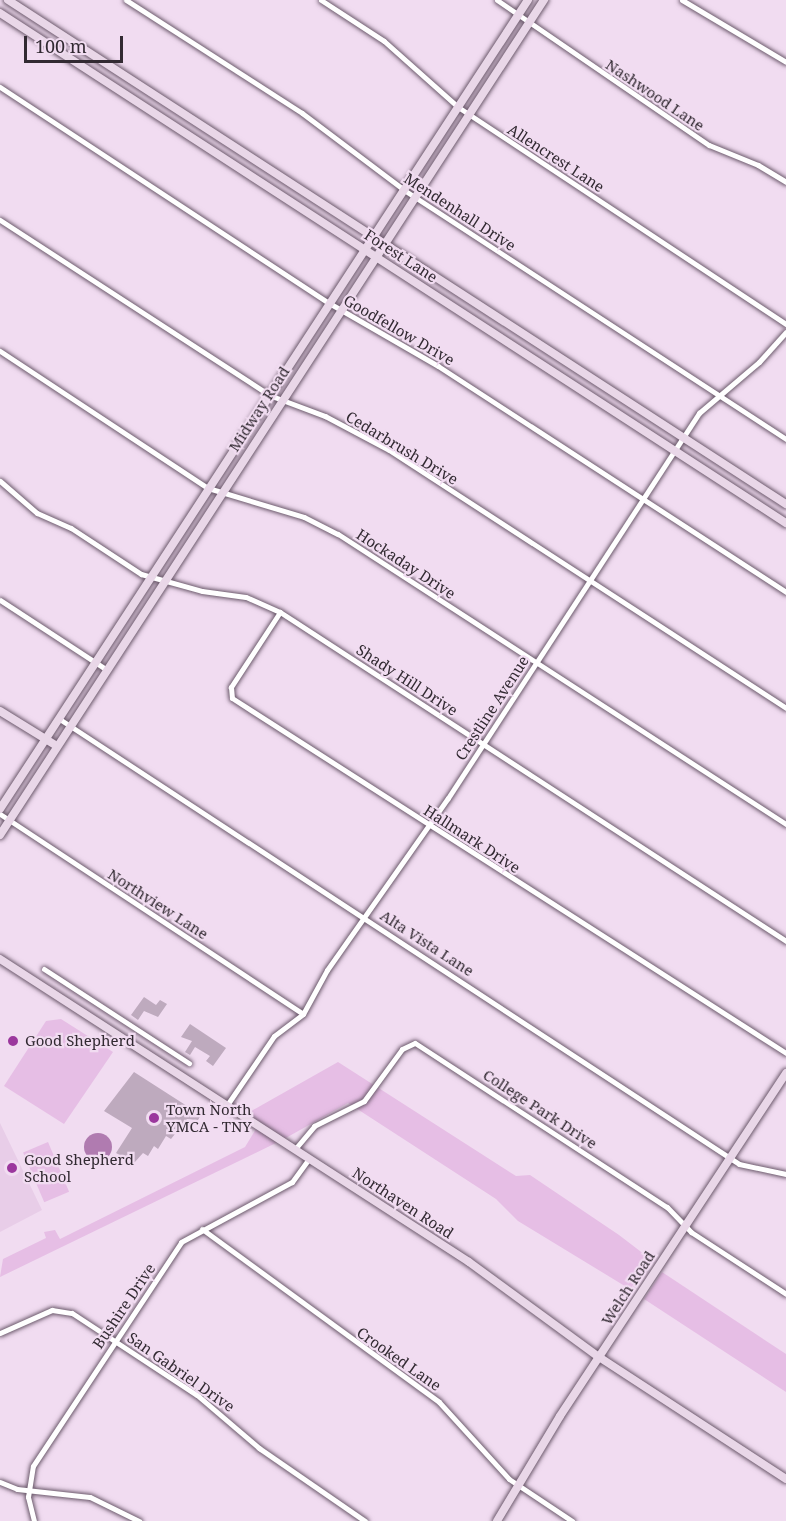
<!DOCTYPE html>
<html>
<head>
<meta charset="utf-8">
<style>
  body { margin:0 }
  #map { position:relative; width:786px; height:1521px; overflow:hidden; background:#f1dcf1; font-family:"Noto Serif",serif }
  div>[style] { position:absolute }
  .built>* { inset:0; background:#e8cde8 }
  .green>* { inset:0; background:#e6bee5; transform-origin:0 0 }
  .water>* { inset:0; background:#b07bb0 }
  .round { border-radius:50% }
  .building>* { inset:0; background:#beaabe }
  .roads { filter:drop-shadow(0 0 2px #6c5a6c) drop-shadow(0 0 2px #6c5a6c) }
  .street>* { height:5px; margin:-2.5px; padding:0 2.5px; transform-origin:2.5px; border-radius:2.5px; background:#fff }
  .secondary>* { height:8px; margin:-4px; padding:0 4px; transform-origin:4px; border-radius:4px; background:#e9d7e8 }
  .dots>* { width:16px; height:16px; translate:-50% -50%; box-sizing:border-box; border:3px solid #f1dcf1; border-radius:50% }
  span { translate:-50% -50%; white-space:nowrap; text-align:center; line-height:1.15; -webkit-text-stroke:4.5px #f1dcf1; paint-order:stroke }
  .street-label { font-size:15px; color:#322a32 }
  .poi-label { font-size:15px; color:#322a32 }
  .left { translate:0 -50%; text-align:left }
  .scale { position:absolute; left:24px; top:36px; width:99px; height:27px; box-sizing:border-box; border:3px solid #322a32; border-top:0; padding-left:8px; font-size:18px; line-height:21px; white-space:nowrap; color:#322a32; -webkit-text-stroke:4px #f1dcf1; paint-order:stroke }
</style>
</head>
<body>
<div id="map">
  <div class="built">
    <div style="clip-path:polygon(0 1123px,42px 1210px,0 1232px)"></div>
  </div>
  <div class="green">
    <div style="clip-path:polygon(61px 1019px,113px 1052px,64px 1124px,4px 1086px,46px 1021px)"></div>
    <div style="clip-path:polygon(338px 1062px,516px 1176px,530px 1175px,619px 1235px,653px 1261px,633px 1291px,518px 1221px,496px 1199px,348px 1103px,284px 1139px,246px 1114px)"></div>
    <div style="clip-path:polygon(256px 1129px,278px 1142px,0 1277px,3px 1259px,46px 1238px,44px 1232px,55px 1230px,60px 1239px,245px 1147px)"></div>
    <div style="left:48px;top:1142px;width:54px;height:27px;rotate:67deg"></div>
    <div style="clip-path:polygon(662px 1272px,786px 1354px,786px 1392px,644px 1299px)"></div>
  </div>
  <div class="water">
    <div class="round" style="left:84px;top:1133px;width:28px;height:28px"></div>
  </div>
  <div class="building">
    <div style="clip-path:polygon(144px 997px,156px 1005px,160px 1000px,167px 1004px,158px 1017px,144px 1011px,138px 1020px,131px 1015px)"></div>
    <div style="clip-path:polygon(190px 1024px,226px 1048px,213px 1066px,206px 1061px,210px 1056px,195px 1047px,190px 1055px,185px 1052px,192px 1041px,181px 1037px)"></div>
    <div style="clip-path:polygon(134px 1072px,201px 1115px,198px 1120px,187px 1119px,171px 1139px,166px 1136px,158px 1149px,154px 1146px,148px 1156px,143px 1153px,134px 1163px,116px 1153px,132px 1128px,104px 1111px)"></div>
  </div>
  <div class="roads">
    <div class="street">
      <div style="left:126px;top:0;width:209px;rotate:32.7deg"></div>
      <div style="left:302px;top:113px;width:128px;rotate:37deg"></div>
      <div style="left:404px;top:190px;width:456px;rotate:33.1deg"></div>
      <div style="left:321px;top:0;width:75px;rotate:33.1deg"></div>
      <div style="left:384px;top:41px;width:99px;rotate:41.7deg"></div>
      <div style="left:458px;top:107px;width:393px;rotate:33.5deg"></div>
      <div style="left:497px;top:0;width:257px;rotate:34.4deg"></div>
      <div style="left:709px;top:145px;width:53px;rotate:22.2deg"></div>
      <div style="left:758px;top:165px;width:33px;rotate:31deg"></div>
      <div style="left:682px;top:0;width:121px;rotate:30.8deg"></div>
      <div style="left:0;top:87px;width:394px;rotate:33.3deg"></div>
      <div style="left:329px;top:303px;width:126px;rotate:30deg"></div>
      <div style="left:438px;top:366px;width:415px;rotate:33deg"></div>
      <div style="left:0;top:220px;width:321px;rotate:33deg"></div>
      <div style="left:269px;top:395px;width:60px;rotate:20.6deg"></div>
      <div style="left:325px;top:416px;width:72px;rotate:28deg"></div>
      <div style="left:389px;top:450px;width:473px;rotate:33deg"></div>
      <div style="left:0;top:351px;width:249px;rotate:33.4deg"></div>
      <div style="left:208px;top:488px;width:100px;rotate:16.8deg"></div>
      <div style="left:304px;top:517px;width:38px;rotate:27deg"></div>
      <div style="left:338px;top:534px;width:534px;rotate:32.92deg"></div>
      <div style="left:0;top:481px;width:49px;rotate:40.9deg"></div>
      <div style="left:37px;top:513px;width:37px;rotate:24deg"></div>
      <div style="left:71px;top:528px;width:84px;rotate:33.3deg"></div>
      <div style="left:141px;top:574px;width:63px;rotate:15.6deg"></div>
      <div style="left:202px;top:591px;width:44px;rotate:7.8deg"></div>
      <div style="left:246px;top:597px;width:37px;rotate:24deg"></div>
      <div style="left:280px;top:612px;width:604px;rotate:33.03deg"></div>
      <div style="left:0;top:600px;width:128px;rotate:33.2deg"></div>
      <div style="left:280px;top:612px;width:90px;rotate:123.2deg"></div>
      <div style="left:231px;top:687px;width:11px;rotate:85deg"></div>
      <div style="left:232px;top:698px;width:658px;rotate:32.65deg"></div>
      <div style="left:58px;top:718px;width:814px;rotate:33.22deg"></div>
      <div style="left:739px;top:1164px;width:48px;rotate:12deg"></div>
      <div style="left:0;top:814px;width:363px;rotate:33.4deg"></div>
      <div style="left:44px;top:969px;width:173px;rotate:33deg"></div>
      <div style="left:227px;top:1105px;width:83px;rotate:-55.7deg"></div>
      <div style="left:274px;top:1036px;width:36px;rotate:-37deg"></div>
      <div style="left:303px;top:1014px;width:50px;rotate:-61.4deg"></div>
      <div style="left:327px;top:970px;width:210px;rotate:-54.9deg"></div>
      <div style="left:448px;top:798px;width:460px;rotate:-56.9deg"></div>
      <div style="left:699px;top:413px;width:79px;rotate:-40.4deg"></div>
      <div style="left:759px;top:362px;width:40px;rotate:-48deg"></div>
      <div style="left:295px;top:1149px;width:30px;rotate:-50deg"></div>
      <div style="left:314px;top:1126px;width:56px;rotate:-26.6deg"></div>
      <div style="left:364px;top:1101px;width:64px;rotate:-53.8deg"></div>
      <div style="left:402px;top:1049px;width:14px;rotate:-25deg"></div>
      <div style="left:415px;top:1043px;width:301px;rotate:33.1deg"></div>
      <div style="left:667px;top:1207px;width:35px;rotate:46deg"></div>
      <div style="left:691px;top:1232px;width:113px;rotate:33.1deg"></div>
      <div style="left:202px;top:1229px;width:293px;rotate:36.1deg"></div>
      <div style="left:439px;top:1402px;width:104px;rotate:47.7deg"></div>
      <div style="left:509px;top:1479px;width:76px;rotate:33.7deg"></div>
      <div style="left:0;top:1333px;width:57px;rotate:-23.9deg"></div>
      <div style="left:52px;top:1310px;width:20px;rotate:9deg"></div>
      <div style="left:72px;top:1313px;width:149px;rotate:33.3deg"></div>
      <div style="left:197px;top:1395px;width:82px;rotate:40.5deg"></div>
      <div style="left:259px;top:1448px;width:129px;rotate:34.6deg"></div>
      <div style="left:0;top:1482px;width:18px;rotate:22deg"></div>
      <div style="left:17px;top:1489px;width:73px;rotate:6.3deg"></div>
      <div style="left:90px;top:1497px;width:55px;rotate:26.1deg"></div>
      <div style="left:34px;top:1521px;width:25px;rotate:-104deg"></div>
      <div style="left:28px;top:1497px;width:31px;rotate:-81deg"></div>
      <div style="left:33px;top:1466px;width:268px;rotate:-56.5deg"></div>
      <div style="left:181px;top:1242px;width:126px;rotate:-28.4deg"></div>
      <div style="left:292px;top:1182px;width:29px;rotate:-54deg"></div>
    </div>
    <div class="secondary">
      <div style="left:8px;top:0;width:927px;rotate:32.94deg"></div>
      <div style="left:0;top:13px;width:937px;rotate:32.98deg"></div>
      <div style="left:0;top:711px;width:67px;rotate:31.6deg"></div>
      <div style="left:0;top:809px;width:966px;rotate:-56.87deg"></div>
      <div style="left:0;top:835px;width:997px;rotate:-56.92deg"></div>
      <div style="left:0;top:959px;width:558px;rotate:32.86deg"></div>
      <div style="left:469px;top:1262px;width:161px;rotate:36.2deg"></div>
      <div style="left:599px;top:1357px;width:223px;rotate:33.1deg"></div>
      <div style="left:497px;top:1521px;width:122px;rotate:-59deg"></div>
      <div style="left:560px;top:1416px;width:411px;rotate:-56.6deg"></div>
    </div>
  </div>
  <div class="dots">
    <div style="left:13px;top:1041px;background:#9b379d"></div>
    <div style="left:154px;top:1118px;background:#9b379d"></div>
    <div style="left:12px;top:1168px;background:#9b379d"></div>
  </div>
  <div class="street-label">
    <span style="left:655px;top:95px;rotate:34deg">Nashwood Lane</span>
    <span style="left:556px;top:158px;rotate:33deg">Allencrest Lane</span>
    <span style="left:460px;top:212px;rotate:33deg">Mendenhall Drive</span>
    <span style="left:401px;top:256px;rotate:33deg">Forest Lane</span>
    <span style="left:399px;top:330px;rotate:30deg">Goodfellow Drive</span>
    <span style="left:259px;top:409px;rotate:-57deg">Midway Road</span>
    <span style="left:402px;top:448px;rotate:31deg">Cedarbrush Drive</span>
    <span style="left:406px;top:564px;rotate:33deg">Hockaday Drive</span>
    <span style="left:407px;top:680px;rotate:33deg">Shady Hill Drive</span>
    <span style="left:492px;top:708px;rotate:-57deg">Crestline Avenue</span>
    <span style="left:472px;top:839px;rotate:33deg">Hallmark Drive</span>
    <span style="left:158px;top:904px;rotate:33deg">Northview Lane</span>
    <span style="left:427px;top:943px;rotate:33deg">Alta Vista Lane</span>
    <span style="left:540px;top:1109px;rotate:33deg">College Park Drive</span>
    <span style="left:403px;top:1203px;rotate:33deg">Northaven Road</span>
    <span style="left:628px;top:1288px;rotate:-57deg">Welch Road</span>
    <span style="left:124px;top:1306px;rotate:-56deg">Bushire Drive</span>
    <span style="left:399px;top:1359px;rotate:35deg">Crooked Lane</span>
    <span style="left:181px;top:1372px;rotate:35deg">San Gabriel Drive</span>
  </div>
  <div class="poi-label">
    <span class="left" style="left:25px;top:1041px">Good Shepherd</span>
    <span class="left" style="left:166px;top:1118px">Town North<br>YMCA - TNY</span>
    <span class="left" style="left:24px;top:1168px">Good Shepherd<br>School</span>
  </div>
  <div class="scale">100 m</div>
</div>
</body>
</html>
